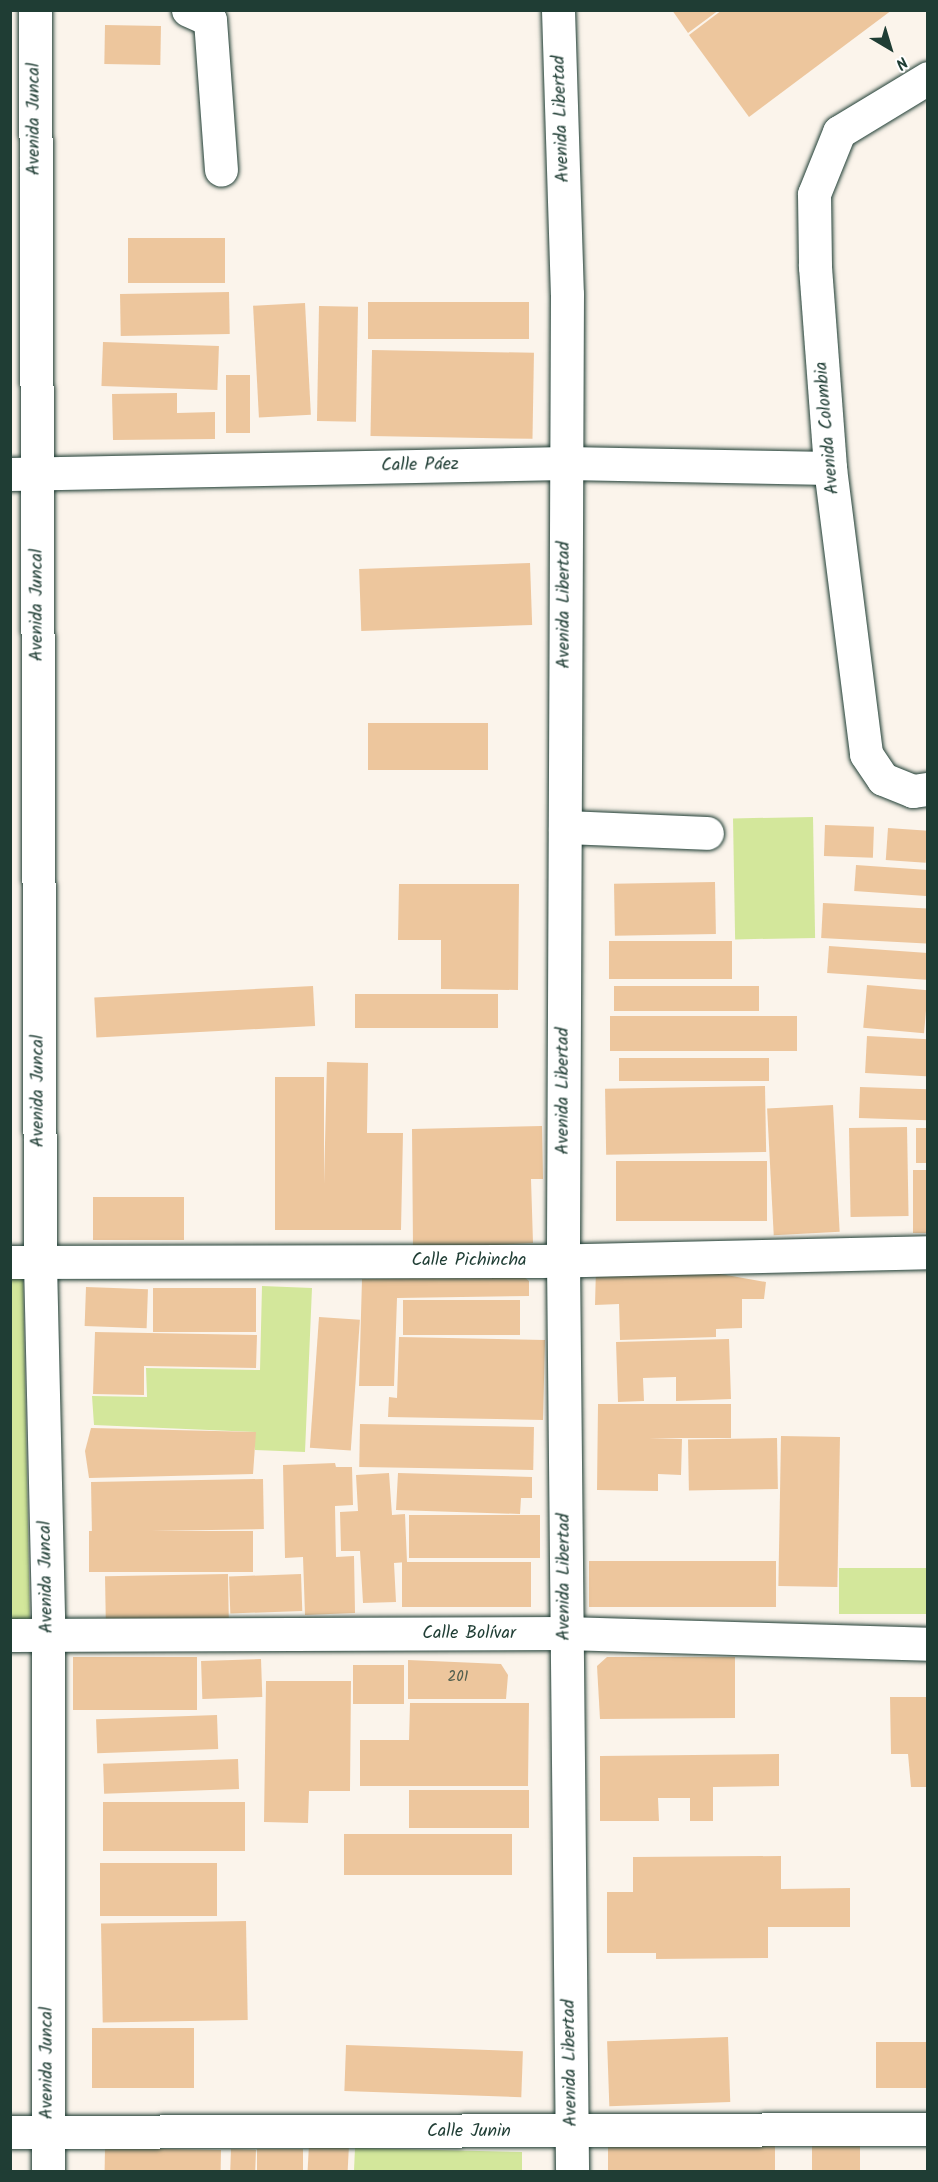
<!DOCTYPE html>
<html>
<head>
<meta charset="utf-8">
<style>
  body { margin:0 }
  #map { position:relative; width:938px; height:2182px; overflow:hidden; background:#fbf4eb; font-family:Kalam,sans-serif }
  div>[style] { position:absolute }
  .green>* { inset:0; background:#d3e79b; transform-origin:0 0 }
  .building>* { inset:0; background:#edc69d; transform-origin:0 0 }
  .roads { filter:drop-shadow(0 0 2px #1f3d34) drop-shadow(0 0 2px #1f3d34) }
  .minor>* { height:33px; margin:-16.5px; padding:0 16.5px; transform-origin:16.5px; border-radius:16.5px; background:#fff }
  span { translate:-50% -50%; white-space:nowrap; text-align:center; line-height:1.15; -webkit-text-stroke:4.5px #fff; paint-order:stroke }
  .number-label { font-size:15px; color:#525f4e }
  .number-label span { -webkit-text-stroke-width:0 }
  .street-label { font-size:18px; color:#1f3d34 }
  .frame { position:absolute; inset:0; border:12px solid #1f3d34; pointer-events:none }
  .north { position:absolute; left:860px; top:18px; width:60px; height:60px; -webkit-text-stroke:4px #fff; paint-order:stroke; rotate:142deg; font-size:16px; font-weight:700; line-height:24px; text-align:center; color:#1f3d34 }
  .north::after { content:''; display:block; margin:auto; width:21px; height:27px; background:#1f3d34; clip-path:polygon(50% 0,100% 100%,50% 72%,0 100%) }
</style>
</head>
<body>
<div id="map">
  <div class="green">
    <div style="left:813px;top:817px;width:121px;height:80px;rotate:89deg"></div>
    <div style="clip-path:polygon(10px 1273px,23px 1273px,30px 1627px,11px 1626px)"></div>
    <div style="clip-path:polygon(262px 1286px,312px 1288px,305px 1452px,255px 1450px,255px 1432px,94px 1425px,92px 1396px,147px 1397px,146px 1368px,260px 1370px)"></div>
    <div style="left:927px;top:1568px;width:46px;height:88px;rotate:90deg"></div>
    <div style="clip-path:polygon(355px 2148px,522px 2152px,522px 2171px,354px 2171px)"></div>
  </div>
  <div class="building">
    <div style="clip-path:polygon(672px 10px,719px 10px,688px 33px)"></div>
    <div style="clip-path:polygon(722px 10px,892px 10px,749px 117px,689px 35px)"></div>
    <div style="left:105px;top:25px;width:56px;height:39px;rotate:1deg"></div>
    <div style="left:225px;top:238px;width:45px;height:97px;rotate:90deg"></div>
    <div style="left:229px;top:292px;width:42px;height:109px;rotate:89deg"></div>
    <div style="left:368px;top:302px;width:161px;height:37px"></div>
    <div style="left:305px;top:303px;width:112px;height:52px;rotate:87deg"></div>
    <div style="left:319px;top:306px;width:39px;height:115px;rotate:1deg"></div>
    <div style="left:103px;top:342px;width:116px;height:44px;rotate:2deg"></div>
    <div style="left:372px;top:350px;width:162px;height:86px;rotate:1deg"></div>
    <div style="left:226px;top:375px;width:24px;height:58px"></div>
    <div style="clip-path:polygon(177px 393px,177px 413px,215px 412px,215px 439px,113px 440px,112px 394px)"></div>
    <div style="left:530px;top:563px;width:62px;height:171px;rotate:88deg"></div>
    <div style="left:368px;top:723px;width:120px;height:47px"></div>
    <div style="left:825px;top:825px;width:49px;height:31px;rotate:2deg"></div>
    <div style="left:888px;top:828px;width:40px;height:32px;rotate:4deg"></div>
    <div style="left:856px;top:865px;width:72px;height:26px;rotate:4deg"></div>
    <div style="left:715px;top:882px;width:52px;height:101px;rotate:89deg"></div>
    <div style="clip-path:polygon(399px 884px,519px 884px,518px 990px,441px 989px,441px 940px,398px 940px)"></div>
    <div style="left:823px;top:903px;width:105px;height:35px;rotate:3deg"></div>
    <div style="left:609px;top:941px;width:123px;height:38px"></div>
    <div style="left:829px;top:946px;width:99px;height:27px;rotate:4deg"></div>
    <div style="left:867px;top:985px;width:61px;height:43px;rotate:5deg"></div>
    <div style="left:313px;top:986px;width:40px;height:219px;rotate:87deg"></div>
    <div style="left:759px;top:986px;width:25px;height:145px;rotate:90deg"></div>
    <div style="left:498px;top:994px;width:34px;height:143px;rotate:90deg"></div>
    <div style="left:797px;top:1016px;width:35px;height:187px;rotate:90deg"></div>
    <div style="left:867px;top:1036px;width:61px;height:37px;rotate:3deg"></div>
    <div style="left:769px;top:1058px;width:23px;height:150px;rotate:90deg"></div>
    <div style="clip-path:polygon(327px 1062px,368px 1063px,367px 1133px,403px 1133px,401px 1230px,275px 1230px,275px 1077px,324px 1077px,324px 1184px)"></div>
    <div style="left:765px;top:1086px;width:66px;height:160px;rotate:89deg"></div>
    <div style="left:860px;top:1087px;width:68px;height:31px;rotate:2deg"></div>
    <div style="left:833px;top:1105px;width:127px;height:66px;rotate:87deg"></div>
    <div style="clip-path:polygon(542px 1126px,543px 1179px,531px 1179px,533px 1243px,413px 1249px,412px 1129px)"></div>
    <div style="left:907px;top:1127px;width:89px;height:58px;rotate:89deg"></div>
    <div style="left:916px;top:1128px;width:12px;height:35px"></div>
    <div style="left:616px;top:1161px;width:151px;height:60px"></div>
    <div style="left:913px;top:1170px;width:15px;height:63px"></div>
    <div style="left:184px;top:1197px;width:43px;height:91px;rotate:90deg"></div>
    <div style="clip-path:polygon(596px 1268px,687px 1268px,766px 1282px,764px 1299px,742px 1299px,742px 1328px,716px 1329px,716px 1337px,620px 1340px,619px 1304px,595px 1305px)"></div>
    <div style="clip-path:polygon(523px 1276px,529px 1281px,529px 1296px,397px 1298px,394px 1386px,359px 1386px,362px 1279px)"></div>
    <div style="left:86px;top:1287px;width:62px;height:39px;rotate:2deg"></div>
    <div style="left:153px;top:1288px;width:103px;height:44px"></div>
    <div style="left:403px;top:1300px;width:117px;height:35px"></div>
    <div style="left:319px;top:1317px;width:41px;height:131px;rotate:4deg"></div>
    <div style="clip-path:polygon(95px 1332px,257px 1335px,256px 1368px,144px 1366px,144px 1395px,93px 1394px)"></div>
    <div style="clip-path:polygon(399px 1337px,545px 1340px,543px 1420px,388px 1417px,389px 1397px,397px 1398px)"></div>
    <div style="clip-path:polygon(729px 1339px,731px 1399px,676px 1401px,676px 1377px,643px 1378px,644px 1401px,618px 1402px,616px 1342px)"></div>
    <div style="clip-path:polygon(598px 1404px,731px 1404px,731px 1438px,649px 1438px,682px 1439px,681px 1475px,658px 1474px,658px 1491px,597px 1490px)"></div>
    <div style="left:360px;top:1424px;width:174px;height:43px;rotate:1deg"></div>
    <div style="clip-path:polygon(91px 1428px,256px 1432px,253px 1474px,89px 1478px,85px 1451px)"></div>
    <div style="left:781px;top:1436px;width:59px;height:150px;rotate:1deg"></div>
    <div style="left:777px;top:1438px;width:51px;height:89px;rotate:89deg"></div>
    <div style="clip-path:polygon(335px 1463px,336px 1467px,352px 1467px,353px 1505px,335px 1506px,336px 1557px,354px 1556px,355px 1613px,305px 1615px,303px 1557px,285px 1558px,283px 1465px)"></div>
    <div style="clip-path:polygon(389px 1473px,392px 1515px,405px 1514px,407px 1562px,394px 1563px,396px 1602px,363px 1603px,360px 1551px,341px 1551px,340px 1512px,358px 1511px,356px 1475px)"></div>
    <div style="clip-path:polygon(398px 1473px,532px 1477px,532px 1498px,521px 1498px,520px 1514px,396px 1510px)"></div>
    <div style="left:263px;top:1479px;width:50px;height:172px;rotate:89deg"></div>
    <div style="left:540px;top:1515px;width:43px;height:131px;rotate:90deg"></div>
    <div style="left:253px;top:1531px;width:41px;height:164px;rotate:90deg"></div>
    <div style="left:776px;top:1561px;width:46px;height:187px;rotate:90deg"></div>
    <div style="left:531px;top:1562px;width:45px;height:129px;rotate:90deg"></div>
    <div style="left:228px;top:1574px;width:44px;height:123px;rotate:89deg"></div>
    <div style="left:301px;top:1574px;width:37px;height:72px;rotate:88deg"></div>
    <div style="left:197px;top:1657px;width:53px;height:124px;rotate:90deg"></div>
    <div style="clip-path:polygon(607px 1657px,735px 1657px,735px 1718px,600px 1719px,597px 1666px)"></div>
    <div style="left:261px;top:1659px;width:38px;height:60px;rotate:88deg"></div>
    <div style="clip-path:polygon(408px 1660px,501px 1664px,508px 1675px,506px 1699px,408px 1699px)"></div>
    <div style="left:353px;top:1665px;width:51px;height:39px"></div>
    <div style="clip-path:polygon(266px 1681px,351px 1681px,350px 1791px,309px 1791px,308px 1823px,264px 1822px)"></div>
    <div style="clip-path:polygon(890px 1697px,926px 1697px,928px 1787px,911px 1787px,908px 1754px,891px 1754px)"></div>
    <div style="clip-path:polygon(410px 1703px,529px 1703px,528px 1786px,360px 1786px,360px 1740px,409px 1740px)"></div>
    <div style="left:217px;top:1715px;width:34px;height:121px;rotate:88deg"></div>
    <div style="clip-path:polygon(779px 1754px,779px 1786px,713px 1787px,713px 1821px,690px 1821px,690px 1798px,658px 1798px,659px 1821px,600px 1821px,600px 1756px)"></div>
    <div style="left:238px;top:1759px;width:30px;height:135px;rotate:88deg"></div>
    <div style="left:529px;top:1790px;width:38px;height:120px;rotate:90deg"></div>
    <div style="left:103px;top:1802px;width:142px;height:49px"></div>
    <div style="left:512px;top:1834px;width:41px;height:168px;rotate:90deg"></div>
    <div style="clip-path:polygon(781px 1856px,781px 1889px,850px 1888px,850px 1927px,768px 1927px,768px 1958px,656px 1959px,656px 1953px,607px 1953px,607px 1892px,633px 1892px,633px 1857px)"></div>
    <div style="left:100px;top:1863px;width:117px;height:53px"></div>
    <div style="left:246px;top:1921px;width:99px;height:145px;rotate:89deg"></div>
    <div style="left:194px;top:2028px;width:60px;height:102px;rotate:90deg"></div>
    <div style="left:728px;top:2037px;width:65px;height:121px;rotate:88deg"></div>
    <div style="left:876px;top:2042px;width:52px;height:46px"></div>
    <div style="left:346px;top:2045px;width:177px;height:46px;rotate:2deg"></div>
    <div style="left:812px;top:2141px;width:48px;height:31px"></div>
    <div style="left:309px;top:2144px;width:40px;height:28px;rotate:3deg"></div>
    <div style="left:775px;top:2144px;width:28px;height:167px;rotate:90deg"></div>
    <div style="left:105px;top:2148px;width:116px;height:24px;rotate:1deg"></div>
    <div style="left:231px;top:2149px;width:25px;height:23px;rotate:2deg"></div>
    <div style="left:257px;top:2149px;width:46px;height:23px"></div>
  </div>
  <div class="roads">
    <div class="minor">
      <div style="left:35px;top:10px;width:1252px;rotate:89.77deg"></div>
      <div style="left:40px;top:1262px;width:356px;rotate:88.7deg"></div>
      <div style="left:48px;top:1618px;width:554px;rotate:90deg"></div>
      <div style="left:188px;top:10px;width:24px;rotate:24deg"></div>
      <div style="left:210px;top:20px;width:150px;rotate:85.8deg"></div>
      <div style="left:558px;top:10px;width:284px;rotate:88.2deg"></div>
      <div style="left:567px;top:294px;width:966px;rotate:90.24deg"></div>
      <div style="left:563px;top:1260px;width:912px;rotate:89.43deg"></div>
      <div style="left:928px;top:78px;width:104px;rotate:148.8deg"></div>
      <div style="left:839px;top:132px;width:67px;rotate:112deg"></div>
      <div style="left:814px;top:194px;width:73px;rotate:89.2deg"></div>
      <div style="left:815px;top:267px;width:202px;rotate:85.7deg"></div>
      <div style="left:830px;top:468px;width:288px;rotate:82.8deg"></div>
      <div style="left:866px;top:754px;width:30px;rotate:56deg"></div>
      <div style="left:883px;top:779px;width:32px;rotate:22deg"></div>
      <div style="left:913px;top:791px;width:15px;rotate:-8deg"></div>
      <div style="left:10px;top:474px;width:556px;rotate:-1.13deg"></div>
      <div style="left:566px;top:463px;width:264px;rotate:1.1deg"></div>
      <div style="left:565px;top:827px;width:142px;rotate:2.4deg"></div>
      <div style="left:10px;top:1262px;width:531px;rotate:-0.11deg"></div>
      <div style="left:541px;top:1261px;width:387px;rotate:-1.3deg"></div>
      <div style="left:10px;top:1635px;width:555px;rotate:-0.21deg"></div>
      <div style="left:565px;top:1633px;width:363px;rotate:1.7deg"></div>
      <div style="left:10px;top:2132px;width:918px;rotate:-0.19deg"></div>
    </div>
  </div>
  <div class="number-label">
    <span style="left:458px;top:1678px">201</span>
  </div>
  <div class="street-label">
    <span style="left:35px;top:119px;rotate:-90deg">Avenida Juncal</span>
    <span style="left:562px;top:119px;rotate:-92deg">Avenida Libertad</span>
    <span style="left:828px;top:428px;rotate:-95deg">Avenida Colombia</span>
    <span style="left:420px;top:466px;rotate:-1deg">Calle Páez</span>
    <span style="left:38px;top:605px;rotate:-90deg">Avenida Juncal</span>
    <span style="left:565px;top:605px;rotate:-90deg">Avenida Libertad</span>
    <span style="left:39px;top:1091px;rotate:-90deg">Avenida Juncal</span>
    <span style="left:564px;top:1091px;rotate:-90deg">Avenida Libertad</span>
    <span style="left:469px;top:1261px">Calle Pichincha</span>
    <span style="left:47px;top:1577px;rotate:-91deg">Avenida Juncal</span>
    <span style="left:565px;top:1577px;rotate:-90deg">Avenida Libertad</span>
    <span style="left:469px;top:1634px">Calle Bolívar</span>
    <span style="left:48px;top:2063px;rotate:-90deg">Avenida Juncal</span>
    <span style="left:571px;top:2063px;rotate:-91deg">Avenida Libertad</span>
    <span style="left:469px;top:2132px">Calle Junin</span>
  </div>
  <div class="frame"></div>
  <div class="north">N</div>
</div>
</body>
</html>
